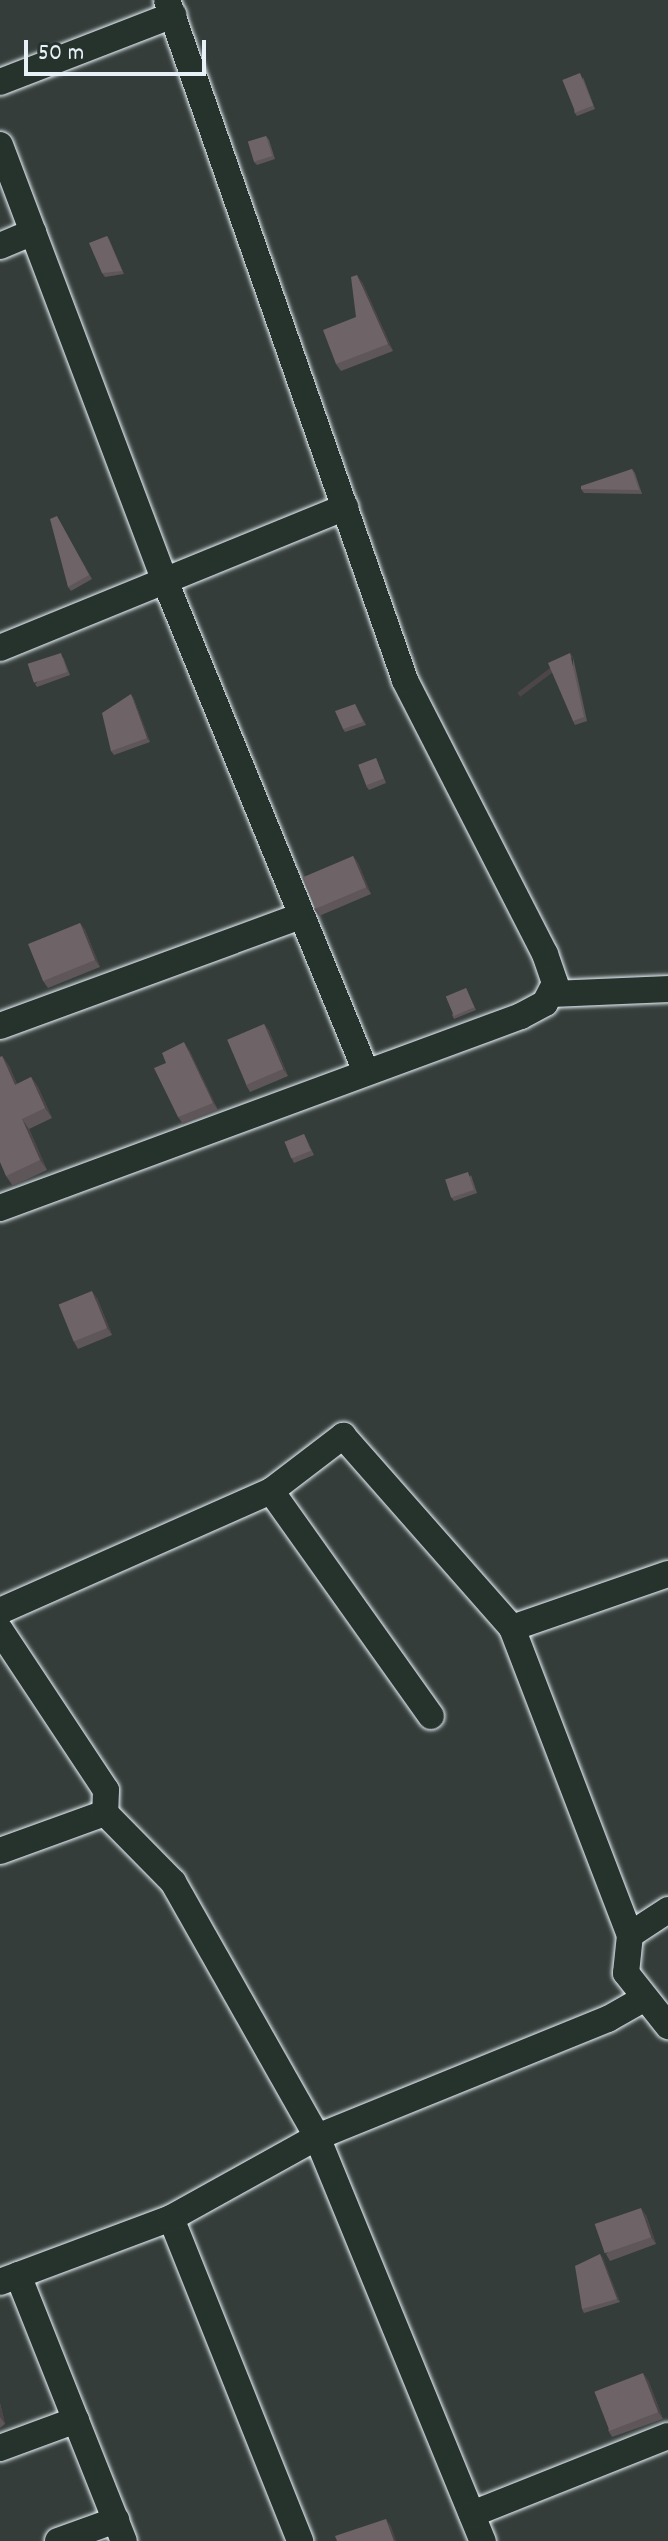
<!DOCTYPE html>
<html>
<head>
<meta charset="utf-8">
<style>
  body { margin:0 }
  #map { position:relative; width:668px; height:2541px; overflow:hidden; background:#343d39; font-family:Dekko,sans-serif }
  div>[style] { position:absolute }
  .roads { filter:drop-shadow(0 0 2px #e8f1f8) drop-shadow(0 0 2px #e8f1f8) }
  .street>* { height:26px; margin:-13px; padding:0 13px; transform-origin:13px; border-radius:13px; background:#26332d }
  .wall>* { inset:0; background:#5f5659 }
  .shaded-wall>* { inset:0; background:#4d4649; transform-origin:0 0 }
  .building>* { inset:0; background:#6e6468; transform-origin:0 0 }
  span { translate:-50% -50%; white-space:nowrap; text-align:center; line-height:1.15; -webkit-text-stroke:6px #26332d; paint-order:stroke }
  .scale { position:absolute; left:24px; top:40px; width:182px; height:36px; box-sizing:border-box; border:4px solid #e8f1f8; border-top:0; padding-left:10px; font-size:24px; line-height:28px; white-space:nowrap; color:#e8f1f8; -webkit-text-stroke:6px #26332d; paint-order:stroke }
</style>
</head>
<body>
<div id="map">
  <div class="roads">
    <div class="street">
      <div style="left:0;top:82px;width:186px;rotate:-21.2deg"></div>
      <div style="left:0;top:145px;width:466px;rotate:69.3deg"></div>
      <div style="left:165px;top:581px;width:531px;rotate:67.74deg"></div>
      <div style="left:0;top:246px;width:36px;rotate:-23deg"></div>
      <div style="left:0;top:648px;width:373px;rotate:-22.2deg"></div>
      <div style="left:553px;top:994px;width:115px;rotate:-2.5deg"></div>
      <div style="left:0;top:1026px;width:320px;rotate:-20.1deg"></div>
      <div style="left:0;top:1208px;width:555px;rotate:-20.23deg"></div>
      <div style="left:521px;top:1016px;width:27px;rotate:-28deg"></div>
      <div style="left:545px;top:1003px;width:22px;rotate:-63deg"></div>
      <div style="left:555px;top:983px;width:31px;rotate:-109deg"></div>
      <div style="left:545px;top:954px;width:308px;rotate:-117.1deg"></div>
      <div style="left:405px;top:680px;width:720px;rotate:-109.29deg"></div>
      <div style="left:271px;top:1491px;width:276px;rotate:54.6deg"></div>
      <div style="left:0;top:1611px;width:296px;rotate:-23.9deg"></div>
      <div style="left:271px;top:1491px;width:91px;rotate:-37.4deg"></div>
      <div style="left:343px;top:1436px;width:256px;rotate:48.6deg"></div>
      <div style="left:512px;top:1628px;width:329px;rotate:69deg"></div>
      <div style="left:512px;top:1628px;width:165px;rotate:-19.1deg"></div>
      <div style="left:0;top:1630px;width:192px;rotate:56.5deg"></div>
      <div style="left:106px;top:1790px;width:23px;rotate:92deg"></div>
      <div style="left:0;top:1851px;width:112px;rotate:-19.9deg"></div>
      <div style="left:105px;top:1813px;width:97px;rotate:45.4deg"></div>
      <div style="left:173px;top:1882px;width:293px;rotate:60.5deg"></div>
      <div style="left:317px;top:2137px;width:437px;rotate:67.7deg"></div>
      <div style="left:668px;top:1910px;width:45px;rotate:146.7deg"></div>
      <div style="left:630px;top:1935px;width:38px;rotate:96deg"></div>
      <div style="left:626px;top:1973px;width:68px;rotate:51.6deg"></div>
      <div style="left:171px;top:2218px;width:348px;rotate:68.2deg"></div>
      <div style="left:18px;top:2275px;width:286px;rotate:68.3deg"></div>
      <div style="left:0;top:2282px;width:183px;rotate:-20.5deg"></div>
      <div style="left:171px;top:2218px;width:167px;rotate:-29deg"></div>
      <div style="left:317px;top:2137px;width:314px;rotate:-22.1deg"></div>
      <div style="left:608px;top:2019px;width:40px;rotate:-29.7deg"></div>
      <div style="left:0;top:2448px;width:81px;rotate:-20.2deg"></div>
      <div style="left:472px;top:2514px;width:211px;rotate:-21.7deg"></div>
      <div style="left:58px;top:2541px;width:62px;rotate:-19.9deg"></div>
    </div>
  </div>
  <div class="wall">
    <div style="clip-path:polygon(583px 77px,595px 109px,577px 116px,574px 112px)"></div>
    <div style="clip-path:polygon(266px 136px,269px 140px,275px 159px,257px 165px,254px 162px)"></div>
    <div style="clip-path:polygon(107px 236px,109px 239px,124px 274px,105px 277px,102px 273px)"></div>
    <div style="clip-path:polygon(362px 282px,393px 351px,341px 371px,336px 364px,356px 317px)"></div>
    <div style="clip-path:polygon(632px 469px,635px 473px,642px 494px,584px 493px,581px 489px)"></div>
    <div style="clip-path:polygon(59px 520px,92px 579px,71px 591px,68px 587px)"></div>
    <div style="clip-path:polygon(63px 657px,70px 675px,37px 687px,35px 684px)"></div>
    <div style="clip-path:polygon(573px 657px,587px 721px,575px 725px,573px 721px)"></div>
    <div style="clip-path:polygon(133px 697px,150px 742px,114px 755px,111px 751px)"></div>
    <div style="clip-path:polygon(355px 704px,366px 725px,345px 732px,343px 729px)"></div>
    <div style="clip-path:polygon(376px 758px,386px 783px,369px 790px,366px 786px)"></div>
    <div style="clip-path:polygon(353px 856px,358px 863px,371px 894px,319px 916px,314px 909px)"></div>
    <div style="clip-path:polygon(80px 923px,85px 930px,100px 967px,48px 988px,43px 981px)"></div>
    <div style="clip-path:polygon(466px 988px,476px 1010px,454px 1019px,452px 1015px)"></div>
    <div style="clip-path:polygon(264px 1024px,269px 1031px,288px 1076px,250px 1092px,246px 1085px)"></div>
    <div style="clip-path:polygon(189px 1050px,218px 1110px,183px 1124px,178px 1117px,166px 1063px)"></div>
    <div style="clip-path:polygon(2px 1056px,9px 1066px,17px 1084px,31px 1077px,38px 1087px,52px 1118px,29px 1129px,47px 1170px,13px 1186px,6px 1176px)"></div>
    <div style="clip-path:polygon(304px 1134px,314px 1155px,294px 1163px,292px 1159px)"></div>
    <div style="clip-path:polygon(471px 1175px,477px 1193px,454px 1201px,451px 1197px)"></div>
    <div style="clip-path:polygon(97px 1298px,112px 1335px,78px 1349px,74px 1342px)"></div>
    <div style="clip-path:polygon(646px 2215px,656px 2244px,610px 2261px,606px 2254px)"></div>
    <div style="clip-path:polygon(600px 2254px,620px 2302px,584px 2313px,582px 2309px)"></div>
    <div style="clip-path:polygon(648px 2380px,663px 2419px,612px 2437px,608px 2430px)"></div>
    <div style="clip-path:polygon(0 2403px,5px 2424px,0 2428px)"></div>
  </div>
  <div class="shaded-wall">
    <div style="clip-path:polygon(357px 275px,362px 282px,393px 351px,388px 344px)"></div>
    <div style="left:570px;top:653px;width:5px;height:66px;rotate:53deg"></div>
    <div style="clip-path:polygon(131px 694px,133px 697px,150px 742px,147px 738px)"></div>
    <div style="clip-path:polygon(353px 856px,358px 863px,371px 894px,366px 887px)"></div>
    <div style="clip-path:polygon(80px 923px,85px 930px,100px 967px,95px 960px)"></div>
    <div style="clip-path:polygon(264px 1024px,269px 1031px,288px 1076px,283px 1069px)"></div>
    <div style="clip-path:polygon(184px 1042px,189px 1050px,218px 1110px,213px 1103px)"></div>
    <div style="clip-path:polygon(2px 1056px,9px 1066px,22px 1095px,15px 1085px)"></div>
    <div style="clip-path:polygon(31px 1077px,38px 1087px,52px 1118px,45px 1108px)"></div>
    <div style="clip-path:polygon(22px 1119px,29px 1129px,47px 1170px,40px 1160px)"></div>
    <div style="clip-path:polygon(92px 1291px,97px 1298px,112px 1335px,107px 1328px)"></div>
    <div style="clip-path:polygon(641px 2208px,646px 2215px,656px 2244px,651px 2237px)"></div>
    <div style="clip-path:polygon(600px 2254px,603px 2258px,620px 2302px,617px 2299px)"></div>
    <div style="clip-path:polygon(643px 2373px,648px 2380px,663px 2419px,658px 2412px)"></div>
    <div style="clip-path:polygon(0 2403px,5px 2424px,0 2417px)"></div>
    <div style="clip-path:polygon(386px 2519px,391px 2526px,396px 2541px,394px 2541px)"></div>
  </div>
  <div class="building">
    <div style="left:580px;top:73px;width:35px;height:19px;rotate:68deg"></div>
    <div style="left:266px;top:136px;width:21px;height:19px;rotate:73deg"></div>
    <div style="clip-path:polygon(107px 236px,122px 271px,102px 273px,89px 243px)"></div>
    <div style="clip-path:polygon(357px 275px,388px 344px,336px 364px,323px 330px,356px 317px,351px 277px)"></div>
    <div style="clip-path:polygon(632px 469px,639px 490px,581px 489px,581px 486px)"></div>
    <div style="clip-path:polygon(57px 516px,89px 575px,68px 587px,50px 519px)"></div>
    <div style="left:61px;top:653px;width:20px;height:35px;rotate:72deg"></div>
    <div style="clip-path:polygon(570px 653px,584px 717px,573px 721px,548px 663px)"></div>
    <div style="clip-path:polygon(131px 694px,147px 738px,111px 751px,102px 713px)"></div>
    <div style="clip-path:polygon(355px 704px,363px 722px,343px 729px,335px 711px)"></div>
    <div style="left:376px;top:758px;width:22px;height:19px;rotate:69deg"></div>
    <div style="left:353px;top:856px;width:34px;height:55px;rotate:67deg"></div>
    <div style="left:80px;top:923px;width:40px;height:56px;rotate:68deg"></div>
    <div style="left:466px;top:988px;width:21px;height:22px;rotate:67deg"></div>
    <div style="left:264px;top:1024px;width:49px;height:40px;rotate:67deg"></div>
    <div style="clip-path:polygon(184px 1042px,213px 1103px,178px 1117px,154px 1068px,166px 1063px,162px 1053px)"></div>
    <div style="clip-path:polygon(2px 1056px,15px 1085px,31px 1077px,45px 1108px,22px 1119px,40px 1160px,6px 1176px,0 1162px,0 1057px)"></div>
    <div style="left:304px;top:1134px;width:18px;height:21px;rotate:68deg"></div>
    <div style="left:468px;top:1172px;width:19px;height:24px;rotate:72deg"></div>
    <div style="left:92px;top:1291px;width:40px;height:36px;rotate:68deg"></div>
    <div style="left:641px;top:2208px;width:31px;height:49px;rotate:71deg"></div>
    <div style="clip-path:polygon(600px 2254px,617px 2299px,582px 2309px,575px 2266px)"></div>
    <div style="left:643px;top:2373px;width:42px;height:52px;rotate:69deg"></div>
    <div style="clip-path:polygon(386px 2519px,394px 2541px,337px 2541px,335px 2536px)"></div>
  </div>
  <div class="scale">50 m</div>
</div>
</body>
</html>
